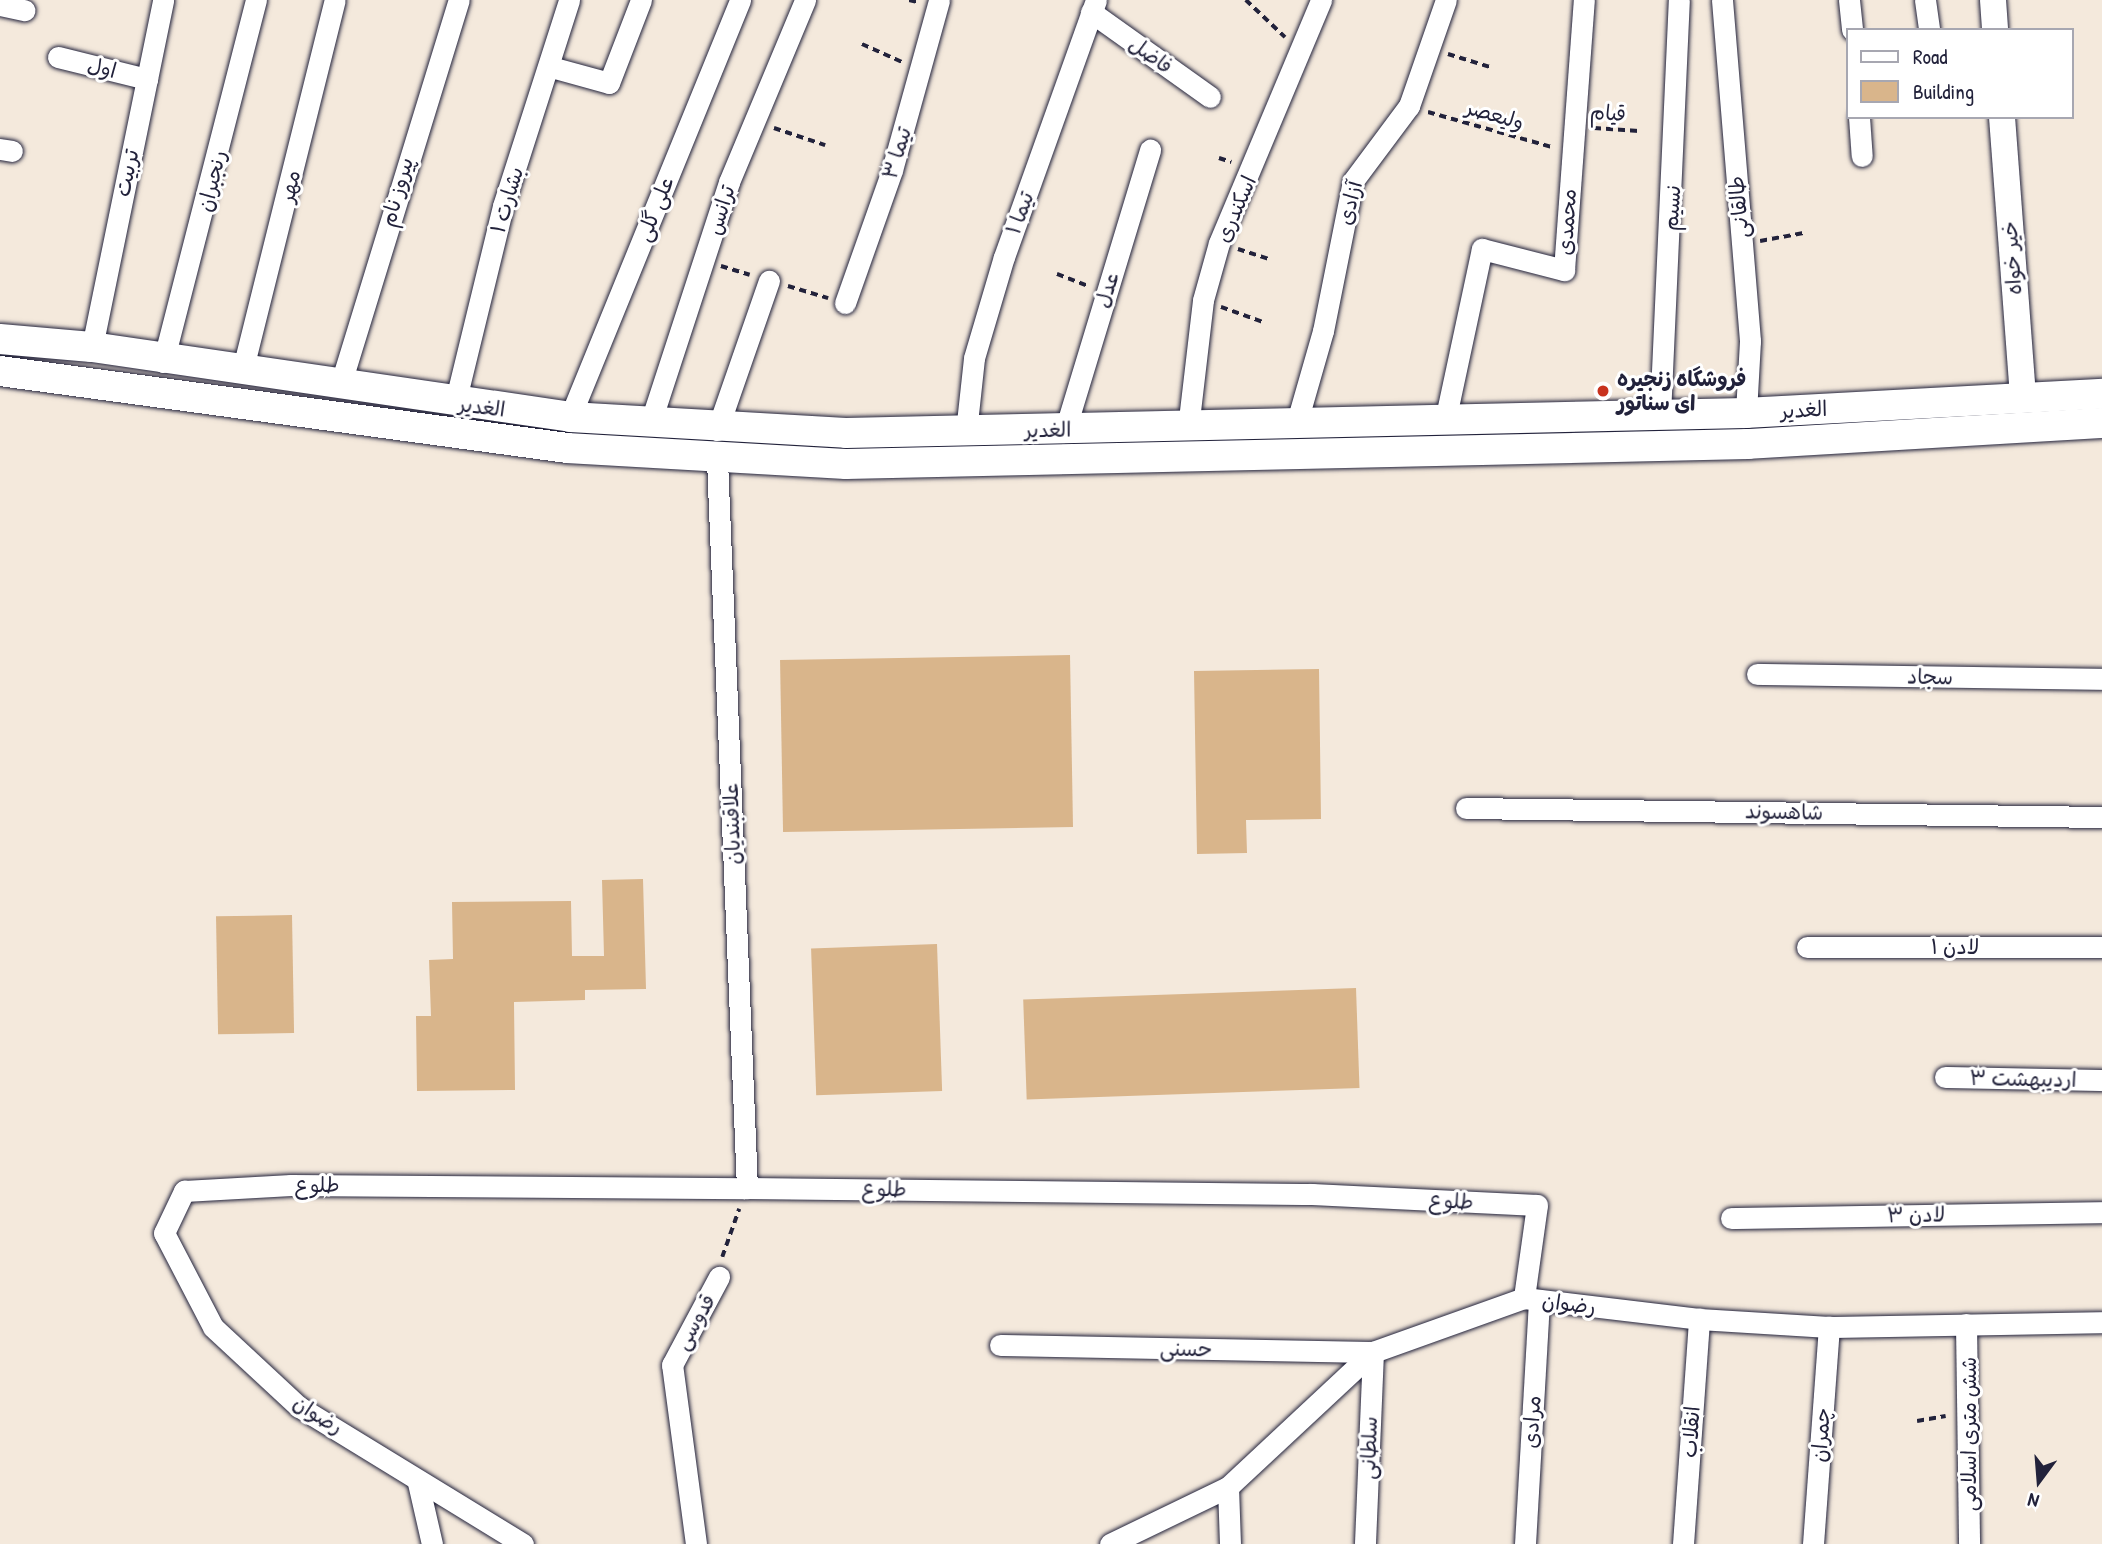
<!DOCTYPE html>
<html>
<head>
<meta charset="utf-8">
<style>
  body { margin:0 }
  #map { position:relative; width:2102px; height:1544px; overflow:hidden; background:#f4e9dc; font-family:"Patrick Hand","Playpen Sans Arabic",sans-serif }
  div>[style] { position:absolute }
  .building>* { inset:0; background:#d9b58b; transform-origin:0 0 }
  .path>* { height:3.5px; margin-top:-1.75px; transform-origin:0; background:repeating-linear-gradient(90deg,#22223b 0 7px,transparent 0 12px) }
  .roads { filter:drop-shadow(0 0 2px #22223b) drop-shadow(0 0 2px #22223b) }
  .minor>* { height:21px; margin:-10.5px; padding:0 10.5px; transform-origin:10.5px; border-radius:10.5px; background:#fff }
  .tertiary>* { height:26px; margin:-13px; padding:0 13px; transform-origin:13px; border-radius:13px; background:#fff }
  .secondary>* { height:30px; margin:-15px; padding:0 15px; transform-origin:15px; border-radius:15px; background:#fff }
  .dots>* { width:19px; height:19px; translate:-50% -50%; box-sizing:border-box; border:4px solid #fff; border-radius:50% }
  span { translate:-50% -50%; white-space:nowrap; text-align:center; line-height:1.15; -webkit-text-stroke:6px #fff; paint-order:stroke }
  .street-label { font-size:21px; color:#22223b }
  .poi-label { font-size:21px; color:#22223b; font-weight:700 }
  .left { translate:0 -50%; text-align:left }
  .legend { position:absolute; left:1846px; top:28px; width:228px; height:91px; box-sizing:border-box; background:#fff; border:2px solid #a7a7b1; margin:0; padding:9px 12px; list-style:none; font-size:21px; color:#22223b }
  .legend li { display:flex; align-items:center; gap:14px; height:35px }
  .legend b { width:35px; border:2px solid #a7a7b1 }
  .north { position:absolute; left:2004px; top:1446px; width:70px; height:70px; -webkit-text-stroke:5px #fff; paint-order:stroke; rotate:196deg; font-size:19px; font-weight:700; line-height:28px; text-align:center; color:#22223b }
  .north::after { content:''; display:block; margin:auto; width:24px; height:32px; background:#22223b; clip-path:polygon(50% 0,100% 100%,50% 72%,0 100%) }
</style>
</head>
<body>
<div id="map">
  <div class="building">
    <div style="left:1070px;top:655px;width:172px;height:290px;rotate:89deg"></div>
    <div style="clip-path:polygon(1319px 669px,1321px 819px,1246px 820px,1247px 853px,1197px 854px,1194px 671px)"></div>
    <div style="clip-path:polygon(643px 879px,646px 989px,585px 990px,585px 1000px,514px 1002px,515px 1090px,417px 1091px,416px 1016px,431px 1016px,429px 960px,453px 959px,452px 902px,571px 901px,572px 956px,604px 956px,602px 880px)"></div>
    <div style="left:292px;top:915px;width:118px;height:76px;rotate:89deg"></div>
    <div style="left:937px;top:944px;width:147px;height:126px;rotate:88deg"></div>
    <div style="left:1356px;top:988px;width:100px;height:333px;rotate:88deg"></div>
  </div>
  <div class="path">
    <div style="left:909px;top:0;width:9px;rotate:13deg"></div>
    <div style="left:1246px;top:0;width:54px;rotate:43.5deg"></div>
    <div style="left:862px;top:44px;width:44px;rotate:24.2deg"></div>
    <div style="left:1448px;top:54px;width:47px;rotate:17.3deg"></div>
    <div style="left:1428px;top:112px;width:129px;rotate:15.8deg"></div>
    <div style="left:774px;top:128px;width:54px;rotate:18.4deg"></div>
    <div style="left:1594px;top:128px;width:45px;rotate:3.8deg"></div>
    <div style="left:1219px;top:158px;width:13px;rotate:18deg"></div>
    <div style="left:1760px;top:241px;width:44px;rotate:-10.5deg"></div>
    <div style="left:1238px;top:249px;width:33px;rotate:18deg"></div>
    <div style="left:721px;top:266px;width:30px;rotate:17deg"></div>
    <div style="left:1057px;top:274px;width:33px;rotate:21deg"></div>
    <div style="left:788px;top:286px;width:42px;rotate:16.7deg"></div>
    <div style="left:1221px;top:307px;width:45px;rotate:19.7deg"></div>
    <div style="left:722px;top:1257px;width:51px;rotate:-70.5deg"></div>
    <div style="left:1917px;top:1421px;width:29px;rotate:-10deg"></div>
  </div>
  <div class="roads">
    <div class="minor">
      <div style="left:1722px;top:0;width:342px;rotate:85.3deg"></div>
      <div style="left:1750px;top:341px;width:72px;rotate:93.2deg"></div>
      <div style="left:1849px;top:0;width:30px;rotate:84deg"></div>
      <div style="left:1925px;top:0;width:30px;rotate:82deg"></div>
      <div style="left:0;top:5px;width:25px;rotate:12deg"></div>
      <div style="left:1091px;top:12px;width:146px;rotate:35.5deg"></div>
      <div style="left:58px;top:57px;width:92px;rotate:13.9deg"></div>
      <div style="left:551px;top:67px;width:60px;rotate:15.4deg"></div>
      <div style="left:609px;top:83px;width:89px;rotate:-68.9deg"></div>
      <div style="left:1859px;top:117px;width:39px;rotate:86deg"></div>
      <div style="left:0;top:149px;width:12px;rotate:9deg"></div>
      <div style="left:845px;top:303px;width:141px;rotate:-70.5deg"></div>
      <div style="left:892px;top:170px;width:176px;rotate:-74.5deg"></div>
      <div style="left:92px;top:347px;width:354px;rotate:-78.4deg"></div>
      <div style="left:163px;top:362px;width:374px;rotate:-75.6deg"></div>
      <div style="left:242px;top:372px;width:383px;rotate:-76deg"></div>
      <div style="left:340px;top:386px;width:404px;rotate:-72.9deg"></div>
      <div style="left:455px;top:403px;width:203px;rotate:-76.3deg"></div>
      <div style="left:503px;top:206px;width:216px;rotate:-72.2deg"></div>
      <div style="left:1660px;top:415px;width:415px;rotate:-87.4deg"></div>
      <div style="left:570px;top:417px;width:450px;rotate:-67.8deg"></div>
      <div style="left:1445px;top:421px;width:176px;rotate:-77.9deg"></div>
      <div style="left:1482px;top:249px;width:85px;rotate:14.4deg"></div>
      <div style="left:1564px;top:270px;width:271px;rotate:-85.8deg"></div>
      <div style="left:650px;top:424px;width:255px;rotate:-71.9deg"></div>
      <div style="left:729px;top:182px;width:197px;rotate:-67.3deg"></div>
      <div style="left:1296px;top:425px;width:98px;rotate:-74deg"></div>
      <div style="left:1323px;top:331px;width:153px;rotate:-78.7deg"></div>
      <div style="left:1353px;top:181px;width:94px;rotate:-53.3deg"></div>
      <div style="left:1409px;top:106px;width:112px;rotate:-70.8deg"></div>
      <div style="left:1188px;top:428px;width:129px;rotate:-83.3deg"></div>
      <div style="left:1203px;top:300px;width:59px;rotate:-74.3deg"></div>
      <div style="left:1219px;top:243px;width:264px;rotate:-67.2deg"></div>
      <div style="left:717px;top:430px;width:158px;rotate:-70.8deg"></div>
      <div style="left:1065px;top:430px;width:293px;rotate:-73.1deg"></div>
      <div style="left:966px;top:432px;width:74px;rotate:-83.8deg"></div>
      <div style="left:974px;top:358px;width:105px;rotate:-73.5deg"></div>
      <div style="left:1004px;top:257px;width:273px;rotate:-70.3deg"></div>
      <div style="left:717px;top:460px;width:729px;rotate:87.64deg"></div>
      <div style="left:1757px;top:674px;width:345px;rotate:0.8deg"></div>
      <div style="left:1466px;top:808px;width:636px;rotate:0.81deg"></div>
      <div style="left:1807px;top:947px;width:295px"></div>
      <div style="left:1945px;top:1077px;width:157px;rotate:1.1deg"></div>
      <div style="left:1731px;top:1218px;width:371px;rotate:-0.9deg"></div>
      <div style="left:1966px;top:1324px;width:220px;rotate:89.2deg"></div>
      <div style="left:1000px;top:1345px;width:373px;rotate:1.1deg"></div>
      <div style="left:1373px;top:1352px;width:192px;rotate:92.4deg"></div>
      <div style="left:418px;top:1483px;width:63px;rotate:77.1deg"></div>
      <div style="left:1228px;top:1487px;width:57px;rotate:88deg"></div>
      <div style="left:523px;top:1544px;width:263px;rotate:-148.5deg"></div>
      <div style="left:299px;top:1407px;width:117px;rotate:-137.1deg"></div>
      <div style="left:213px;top:1327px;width:106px;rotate:-117.5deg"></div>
      <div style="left:164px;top:1233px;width:47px;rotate:-64.5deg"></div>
      <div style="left:184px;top:1191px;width:107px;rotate:-3.2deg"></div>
      <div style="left:291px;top:1185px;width:456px;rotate:0.4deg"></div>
      <div style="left:747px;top:1188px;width:565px;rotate:0.61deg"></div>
      <div style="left:1312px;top:1194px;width:225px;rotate:2.8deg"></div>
      <div style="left:1537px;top:1205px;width:94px;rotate:98deg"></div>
      <div style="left:696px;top:1544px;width:181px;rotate:-97.6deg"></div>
      <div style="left:672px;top:1365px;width:100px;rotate:-61.9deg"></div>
      <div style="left:1110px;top:1544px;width:131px;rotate:-25.8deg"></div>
      <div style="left:1228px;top:1487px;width:198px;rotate:-43deg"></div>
      <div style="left:1373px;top:1352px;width:160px;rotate:-19.7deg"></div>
      <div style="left:1524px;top:1298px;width:176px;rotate:6.8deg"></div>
      <div style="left:1699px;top:1319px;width:130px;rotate:3.5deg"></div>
      <div style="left:1829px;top:1327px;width:273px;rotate:-1deg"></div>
      <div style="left:1525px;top:1544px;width:244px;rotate:-86.7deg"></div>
      <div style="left:1683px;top:1544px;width:226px;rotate:-85.9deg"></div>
      <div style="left:1813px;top:1544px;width:218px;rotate:-85.8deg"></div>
    </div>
    <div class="tertiary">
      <div style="left:1993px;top:0;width:30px;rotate:86deg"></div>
      <div style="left:2002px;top:117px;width:283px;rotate:85.7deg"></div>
    </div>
    <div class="secondary">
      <div style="left:0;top:339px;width:92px;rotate:5deg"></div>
      <div style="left:92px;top:347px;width:483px;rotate:8.3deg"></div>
      <div style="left:570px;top:417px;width:276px;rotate:3.3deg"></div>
      <div style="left:846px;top:433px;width:900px;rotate:-1.27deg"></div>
      <div style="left:1746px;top:413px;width:357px;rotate:-3.1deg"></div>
      <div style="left:0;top:371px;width:572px;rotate:7.73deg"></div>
      <div style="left:567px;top:448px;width:279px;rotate:3.3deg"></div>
      <div style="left:846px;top:464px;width:902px;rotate:-1.27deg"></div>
      <div style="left:1748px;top:444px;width:355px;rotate:-3.4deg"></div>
    </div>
  </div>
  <div class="dots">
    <div style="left:1603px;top:391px;background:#c8321e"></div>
  </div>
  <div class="street-label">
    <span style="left:1151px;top:55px;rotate:36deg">فاضل</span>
    <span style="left:102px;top:68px;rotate:14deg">اول</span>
    <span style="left:1608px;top:113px;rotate:4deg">قیام</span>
    <span style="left:1495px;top:115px;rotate:16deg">ولیعصر</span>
    <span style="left:897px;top:153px;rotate:-73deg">تیما ۳</span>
    <span style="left:127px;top:173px;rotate:-78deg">تربیت</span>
    <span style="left:212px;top:181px;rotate:-76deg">رنجبران</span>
    <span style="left:290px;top:186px;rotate:-77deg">مهر</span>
    <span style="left:397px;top:192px;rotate:-74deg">پیروز نام</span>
    <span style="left:507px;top:200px;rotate:-73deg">بشارت ۱</span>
    <span style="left:1350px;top:203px;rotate:-75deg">آزادی</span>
    <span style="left:1739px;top:207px;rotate:-95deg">طالقانی</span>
    <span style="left:1672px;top:208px;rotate:-86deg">نسیم</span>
    <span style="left:655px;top:209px;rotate:-68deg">علی گلی</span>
    <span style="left:1236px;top:209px;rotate:-66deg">اسکندری</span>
    <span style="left:721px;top:210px;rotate:-73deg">ترانس</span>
    <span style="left:1020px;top:213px;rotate:-70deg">تیما ۱</span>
    <span style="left:1567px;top:222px;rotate:-86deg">محمدی</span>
    <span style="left:2012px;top:258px;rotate:-94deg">خیر خواه</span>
    <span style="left:1107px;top:290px;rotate:-73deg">عدل</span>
    <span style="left:482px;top:407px;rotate:7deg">الغدیر</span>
    <span style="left:1804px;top:410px;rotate:-3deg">الغدیر</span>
    <span style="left:1048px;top:430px;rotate:-1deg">الغدیر</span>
    <span style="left:1930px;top:677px;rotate:1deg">سجاد</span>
    <span style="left:1784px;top:812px;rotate:1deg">شاهسوند</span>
    <span style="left:732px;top:824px;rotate:-92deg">علاقبندیان</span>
    <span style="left:1955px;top:947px">لادن ۱</span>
    <span style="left:2023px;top:1079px;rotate:1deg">اردیبهشت ۳</span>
    <span style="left:317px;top:1185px">طلوع</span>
    <span style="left:884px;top:1189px;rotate:1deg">طلوع</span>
    <span style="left:1451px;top:1201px;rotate:3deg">طلوع</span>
    <span style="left:1916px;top:1215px;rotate:-1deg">لادن ۳</span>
    <span style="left:1569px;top:1304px;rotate:7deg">رضوان</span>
    <span style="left:695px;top:1322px;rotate:-60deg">قدوسی</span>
    <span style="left:1186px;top:1349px;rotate:1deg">حسنی</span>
    <span style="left:318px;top:1415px;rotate:32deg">رضوان</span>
    <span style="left:1532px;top:1422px;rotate:-87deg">مرادی</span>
    <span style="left:1691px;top:1432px;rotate:-86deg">انقلاب</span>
    <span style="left:1969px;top:1434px;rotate:-90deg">شش متری اسلامی</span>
    <span style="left:1821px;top:1435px;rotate:-86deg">چمران</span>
    <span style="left:1369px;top:1448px;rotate:-88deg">سلطانی</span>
  </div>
  <div class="poi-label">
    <span class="left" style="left:1617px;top:391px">فروشگاه زنجیره<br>ای سناتور</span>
  </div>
  <ul class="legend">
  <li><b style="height:9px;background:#fff"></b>Road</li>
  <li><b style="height:19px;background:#d9b58b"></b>Building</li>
  </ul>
  <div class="north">N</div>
</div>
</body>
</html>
